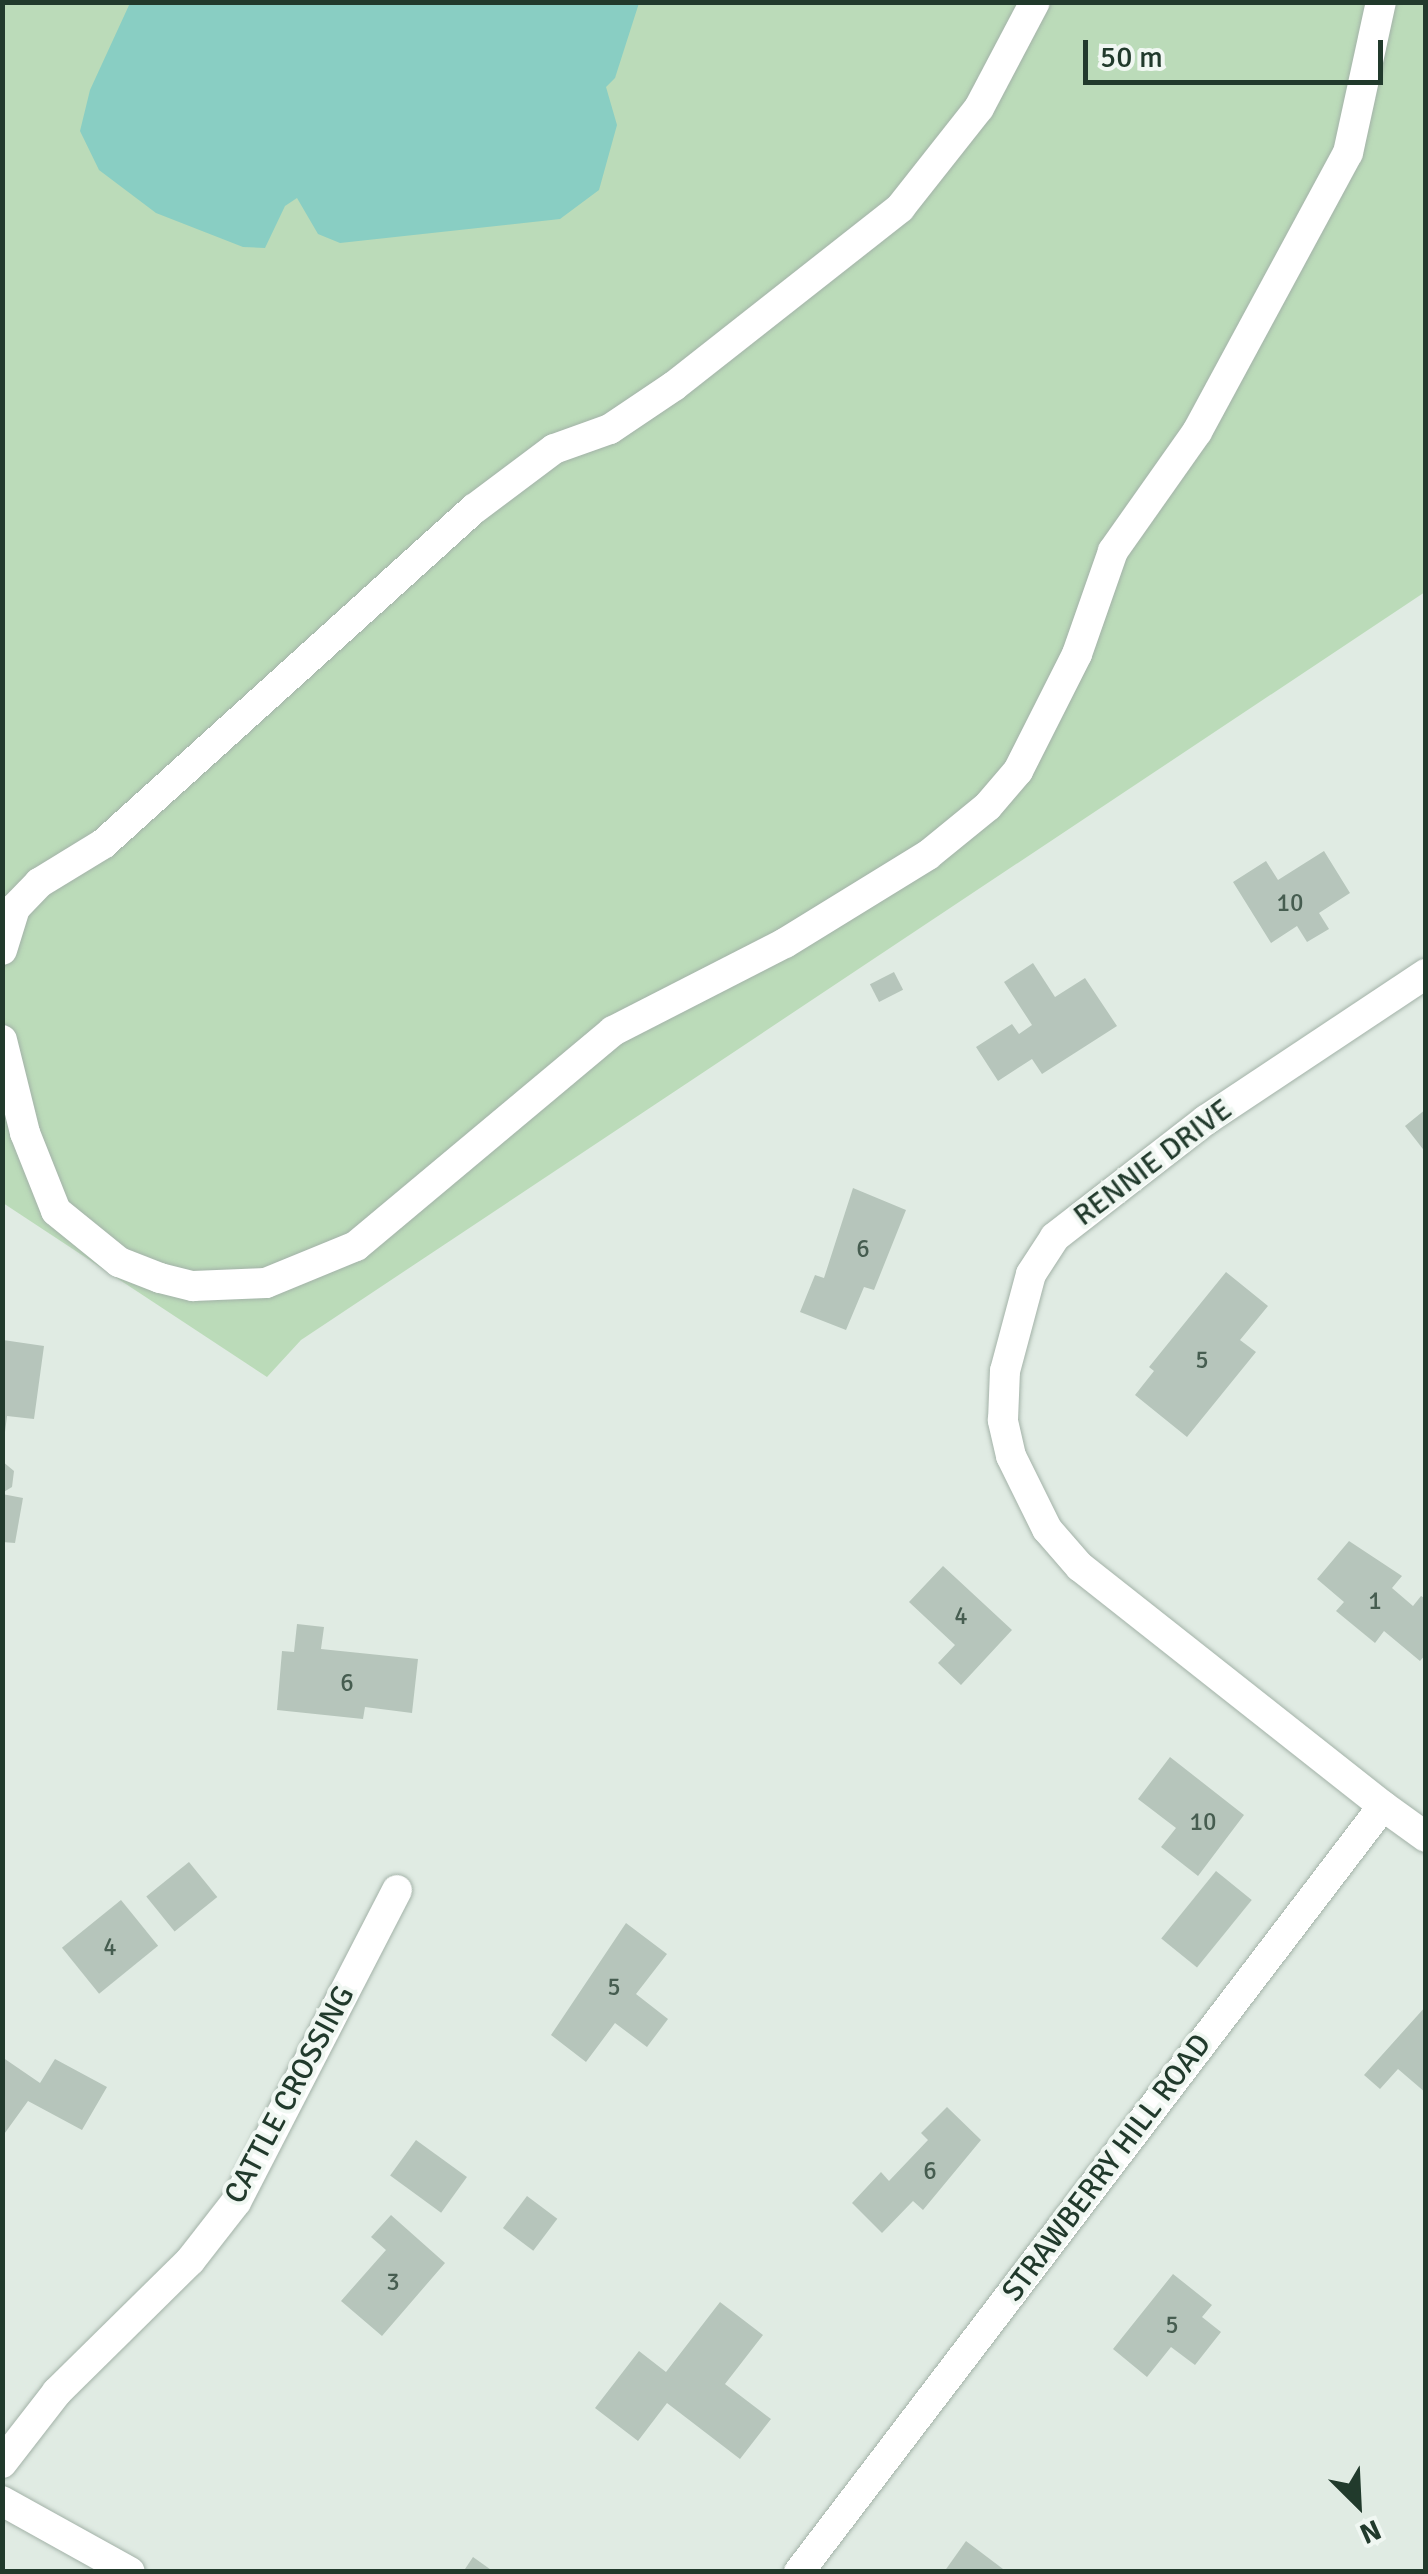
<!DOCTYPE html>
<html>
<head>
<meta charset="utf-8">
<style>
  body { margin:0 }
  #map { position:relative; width:1428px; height:2574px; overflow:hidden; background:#e0ebe3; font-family:Signika,sans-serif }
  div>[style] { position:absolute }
  .green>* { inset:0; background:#bbdbb9 }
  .water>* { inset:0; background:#89cec3 }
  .building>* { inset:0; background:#b6c5bb; transform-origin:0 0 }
  .roads { filter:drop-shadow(0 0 2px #a3b2a8) drop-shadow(0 0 2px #a3b2a8) }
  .minor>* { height:30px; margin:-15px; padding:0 15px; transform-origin:15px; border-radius:15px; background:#fff }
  span { translate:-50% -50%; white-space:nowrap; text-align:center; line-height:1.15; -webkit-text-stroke:8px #f0f7f2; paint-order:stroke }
  .number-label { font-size:25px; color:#465d50 }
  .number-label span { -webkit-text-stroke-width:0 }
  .street-label { font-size:30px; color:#213a2c }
  .frame { position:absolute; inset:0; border:5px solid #213a2c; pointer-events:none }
  .north { position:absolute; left:1308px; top:2454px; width:100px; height:100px; -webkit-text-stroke:8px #f0f7f2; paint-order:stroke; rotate:156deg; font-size:28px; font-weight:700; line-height:40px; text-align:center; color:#213a2c }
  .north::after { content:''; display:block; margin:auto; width:35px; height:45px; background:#213a2c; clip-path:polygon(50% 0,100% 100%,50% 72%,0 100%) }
  .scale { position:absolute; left:1083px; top:40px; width:300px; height:45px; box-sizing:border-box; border:5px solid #213a2c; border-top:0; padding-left:12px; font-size:30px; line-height:35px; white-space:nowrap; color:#213a2c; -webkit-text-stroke:8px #f0f7f2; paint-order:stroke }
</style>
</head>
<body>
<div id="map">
  <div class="green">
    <div style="clip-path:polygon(2px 3px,1425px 3px,1425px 592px,301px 1340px,267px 1377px,3px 1203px)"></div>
  </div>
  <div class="water">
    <div style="clip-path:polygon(639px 3px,615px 78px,606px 87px,617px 125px,599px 190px,560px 219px,340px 243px,318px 234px,297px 198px,285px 206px,265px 248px,243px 247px,156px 213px,99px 170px,80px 131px,90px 90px,130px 3px)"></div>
  </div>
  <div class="building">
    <div style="clip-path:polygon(1324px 851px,1350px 893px,1319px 913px,1329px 929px,1307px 942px,1297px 926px,1271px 943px,1233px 882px,1266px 861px,1278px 880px)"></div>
    <div style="clip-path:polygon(1033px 963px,1055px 997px,1085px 978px,1117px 1026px,1042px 1074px,1032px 1059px,998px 1081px,976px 1047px,1012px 1024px,1019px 1034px,1032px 1025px,1004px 982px)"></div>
    <div style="left:894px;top:972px;width:20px;height:27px;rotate:63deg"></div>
    <div style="clip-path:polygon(1426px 1109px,1426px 1153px,1405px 1126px)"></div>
    <div style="clip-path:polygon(853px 1188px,906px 1210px,874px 1290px,864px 1287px,846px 1330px,800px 1312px,815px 1275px,824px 1278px)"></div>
    <div style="clip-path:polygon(1226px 1272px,1268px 1306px,1240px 1340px,1256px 1352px,1187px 1437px,1135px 1395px,1154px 1371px,1149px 1367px)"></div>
    <div style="clip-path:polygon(3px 1340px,44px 1346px,34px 1419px,7px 1416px,5px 1432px)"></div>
    <div style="clip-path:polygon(2px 1461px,14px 1471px,12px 1487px,2px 1493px)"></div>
    <div style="clip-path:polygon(2px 1494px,23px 1498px,15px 1543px,2px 1542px)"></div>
    <div style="clip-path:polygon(1349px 1541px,1402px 1576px,1392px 1588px,1413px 1606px,1421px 1596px,1426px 1599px,1426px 1654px,1420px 1661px,1384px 1631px,1375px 1643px,1336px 1611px,1344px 1602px,1317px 1579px)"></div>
    <div style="clip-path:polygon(943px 1566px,1012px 1630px,961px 1685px,938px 1663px,955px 1645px,909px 1602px)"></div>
    <div style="clip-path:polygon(297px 1624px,324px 1627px,321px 1649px,418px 1659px,412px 1713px,365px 1707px,363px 1719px,277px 1710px,282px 1651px,294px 1652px)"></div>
    <div style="clip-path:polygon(1170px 1757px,1244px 1815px,1198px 1876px,1161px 1847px,1176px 1828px,1138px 1799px)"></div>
    <div style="left:189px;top:1862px;width:45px;height:55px;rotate:51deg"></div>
    <div style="left:1216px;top:1871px;width:46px;height:87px;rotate:39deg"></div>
    <div style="left:121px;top:1900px;width:59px;height:76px;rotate:51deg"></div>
    <div style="clip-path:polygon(626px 1923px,667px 1954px,636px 1994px,668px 2019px,647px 2047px,615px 2023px,586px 2062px,551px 2035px)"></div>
    <div style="clip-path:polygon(1426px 2006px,1426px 2093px,1398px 2069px,1380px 2089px,1364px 2075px)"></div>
    <div style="clip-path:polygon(2px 2057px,40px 2083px,55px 2059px,107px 2087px,82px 2130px,28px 2101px,2px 2137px)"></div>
    <div style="clip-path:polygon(947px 2107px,981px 2140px,923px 2210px,913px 2201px,882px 2233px,852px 2203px,881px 2172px,889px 2181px,928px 2140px,921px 2133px)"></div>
    <div style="left:416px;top:2140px;width:63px;height:44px;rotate:36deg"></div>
    <div style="left:527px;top:2196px;width:38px;height:40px;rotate:37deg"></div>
    <div style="clip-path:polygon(391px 2215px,445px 2263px,382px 2336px,341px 2301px,386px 2250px,371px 2237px)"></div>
    <div style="clip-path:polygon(1173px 2274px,1212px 2305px,1202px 2317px,1221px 2332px,1195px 2365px,1171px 2347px,1147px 2377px,1113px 2349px)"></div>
    <div style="clip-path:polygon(720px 2302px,763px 2335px,725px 2384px,771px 2419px,740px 2459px,667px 2403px,638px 2441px,595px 2408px,639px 2351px,666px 2372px)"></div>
    <div style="clip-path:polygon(966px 2541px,1007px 2572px,944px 2572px)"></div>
    <div style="clip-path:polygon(473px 2557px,494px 2572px,463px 2572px)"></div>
  </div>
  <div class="roads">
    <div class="minor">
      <div style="left:2px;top:950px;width:44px;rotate:-72.8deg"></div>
      <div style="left:15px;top:908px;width:35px;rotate:-46deg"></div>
      <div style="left:39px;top:883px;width:75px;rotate:-31.4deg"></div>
      <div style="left:103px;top:844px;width:500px;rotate:-42.1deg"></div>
      <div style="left:474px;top:509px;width:100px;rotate:-36.9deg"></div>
      <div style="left:554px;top:449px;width:59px;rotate:-19.7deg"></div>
      <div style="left:610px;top:429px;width:77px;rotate:-33.9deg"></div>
      <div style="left:674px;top:386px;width:288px;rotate:-38.2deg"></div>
      <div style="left:900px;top:208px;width:127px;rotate:-51.7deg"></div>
      <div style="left:979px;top:108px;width:120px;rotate:-62.2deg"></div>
      <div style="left:2px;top:1040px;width:96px;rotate:76.1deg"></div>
      <div style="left:25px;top:1133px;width:84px;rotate:68.3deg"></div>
      <div style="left:56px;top:1211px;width:81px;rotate:39deg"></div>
      <div style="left:119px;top:1262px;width:44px;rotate:21.3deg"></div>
      <div style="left:160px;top:1278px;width:34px;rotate:14deg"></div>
      <div style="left:193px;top:1286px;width:73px;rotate:-2.4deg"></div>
      <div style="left:266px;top:1283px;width:97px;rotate:-22.3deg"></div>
      <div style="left:356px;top:1246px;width:335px;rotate:-39.9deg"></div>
      <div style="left:613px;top:1031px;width:193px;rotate:-27.1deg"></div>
      <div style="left:785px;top:943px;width:168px;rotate:-31.6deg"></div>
      <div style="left:928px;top:855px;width:77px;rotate:-39.2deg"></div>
      <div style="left:988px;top:806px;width:46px;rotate:-49.4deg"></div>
      <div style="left:1018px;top:771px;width:131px;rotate:-63.2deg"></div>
      <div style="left:1077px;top:654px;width:109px;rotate:-70.7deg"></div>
      <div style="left:1113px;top:551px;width:146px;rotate:-54.8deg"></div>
      <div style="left:1197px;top:432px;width:317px;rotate:-61.6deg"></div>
      <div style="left:1348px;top:153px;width:155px;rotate:-77.7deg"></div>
      <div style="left:1383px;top:1806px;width:386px;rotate:-141.7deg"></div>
      <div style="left:1080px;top:1567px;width:50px;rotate:-131deg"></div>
      <div style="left:1047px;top:1529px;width:81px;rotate:-116.3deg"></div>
      <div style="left:1011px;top:1456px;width:37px;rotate:-103deg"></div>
      <div style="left:1003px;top:1420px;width:49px;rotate:-87.7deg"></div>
      <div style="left:1005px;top:1371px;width:100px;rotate:-75deg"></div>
      <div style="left:1031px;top:1274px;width:44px;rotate:-57deg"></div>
      <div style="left:1055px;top:1237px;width:191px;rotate:-37.8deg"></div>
      <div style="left:1206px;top:1120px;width:264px;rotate:-33.6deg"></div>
      <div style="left:2px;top:2463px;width:90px;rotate:-52.2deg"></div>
      <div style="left:57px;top:2392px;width:187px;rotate:-44.6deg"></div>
      <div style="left:190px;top:2261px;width:75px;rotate:-52.1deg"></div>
      <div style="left:236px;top:2202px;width:351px;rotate:-62.7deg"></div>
      <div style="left:2px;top:2501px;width:146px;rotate:29deg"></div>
      <div style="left:799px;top:2572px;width:963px;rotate:-52.68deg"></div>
      <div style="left:1383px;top:1806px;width:53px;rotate:35.8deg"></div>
    </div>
  </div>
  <div class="number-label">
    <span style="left:1290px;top:903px">10</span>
    <span style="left:863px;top:1249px">6</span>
    <span style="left:1202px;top:1360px">5</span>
    <span style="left:1375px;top:1601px">1</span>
    <span style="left:961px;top:1616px">4</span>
    <span style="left:347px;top:1683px">6</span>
    <span style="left:1203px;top:1822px">10</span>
    <span style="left:110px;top:1947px">4</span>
    <span style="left:614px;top:1987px">5</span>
    <span style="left:930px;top:2171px">6</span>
    <span style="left:393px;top:2282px">3</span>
    <span style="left:1172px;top:2325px">5</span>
  </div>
  <div class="street-label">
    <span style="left:1153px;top:1163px;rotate:-37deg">RENNIE DRIVE</span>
    <span style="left:290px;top:2095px;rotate:-62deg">CATTLE CROSSING</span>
    <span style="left:1107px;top:2168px;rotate:-53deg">STRAWBERRY HILL ROAD</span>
  </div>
  <div class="frame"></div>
  <div class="north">N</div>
  <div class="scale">50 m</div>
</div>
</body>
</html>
